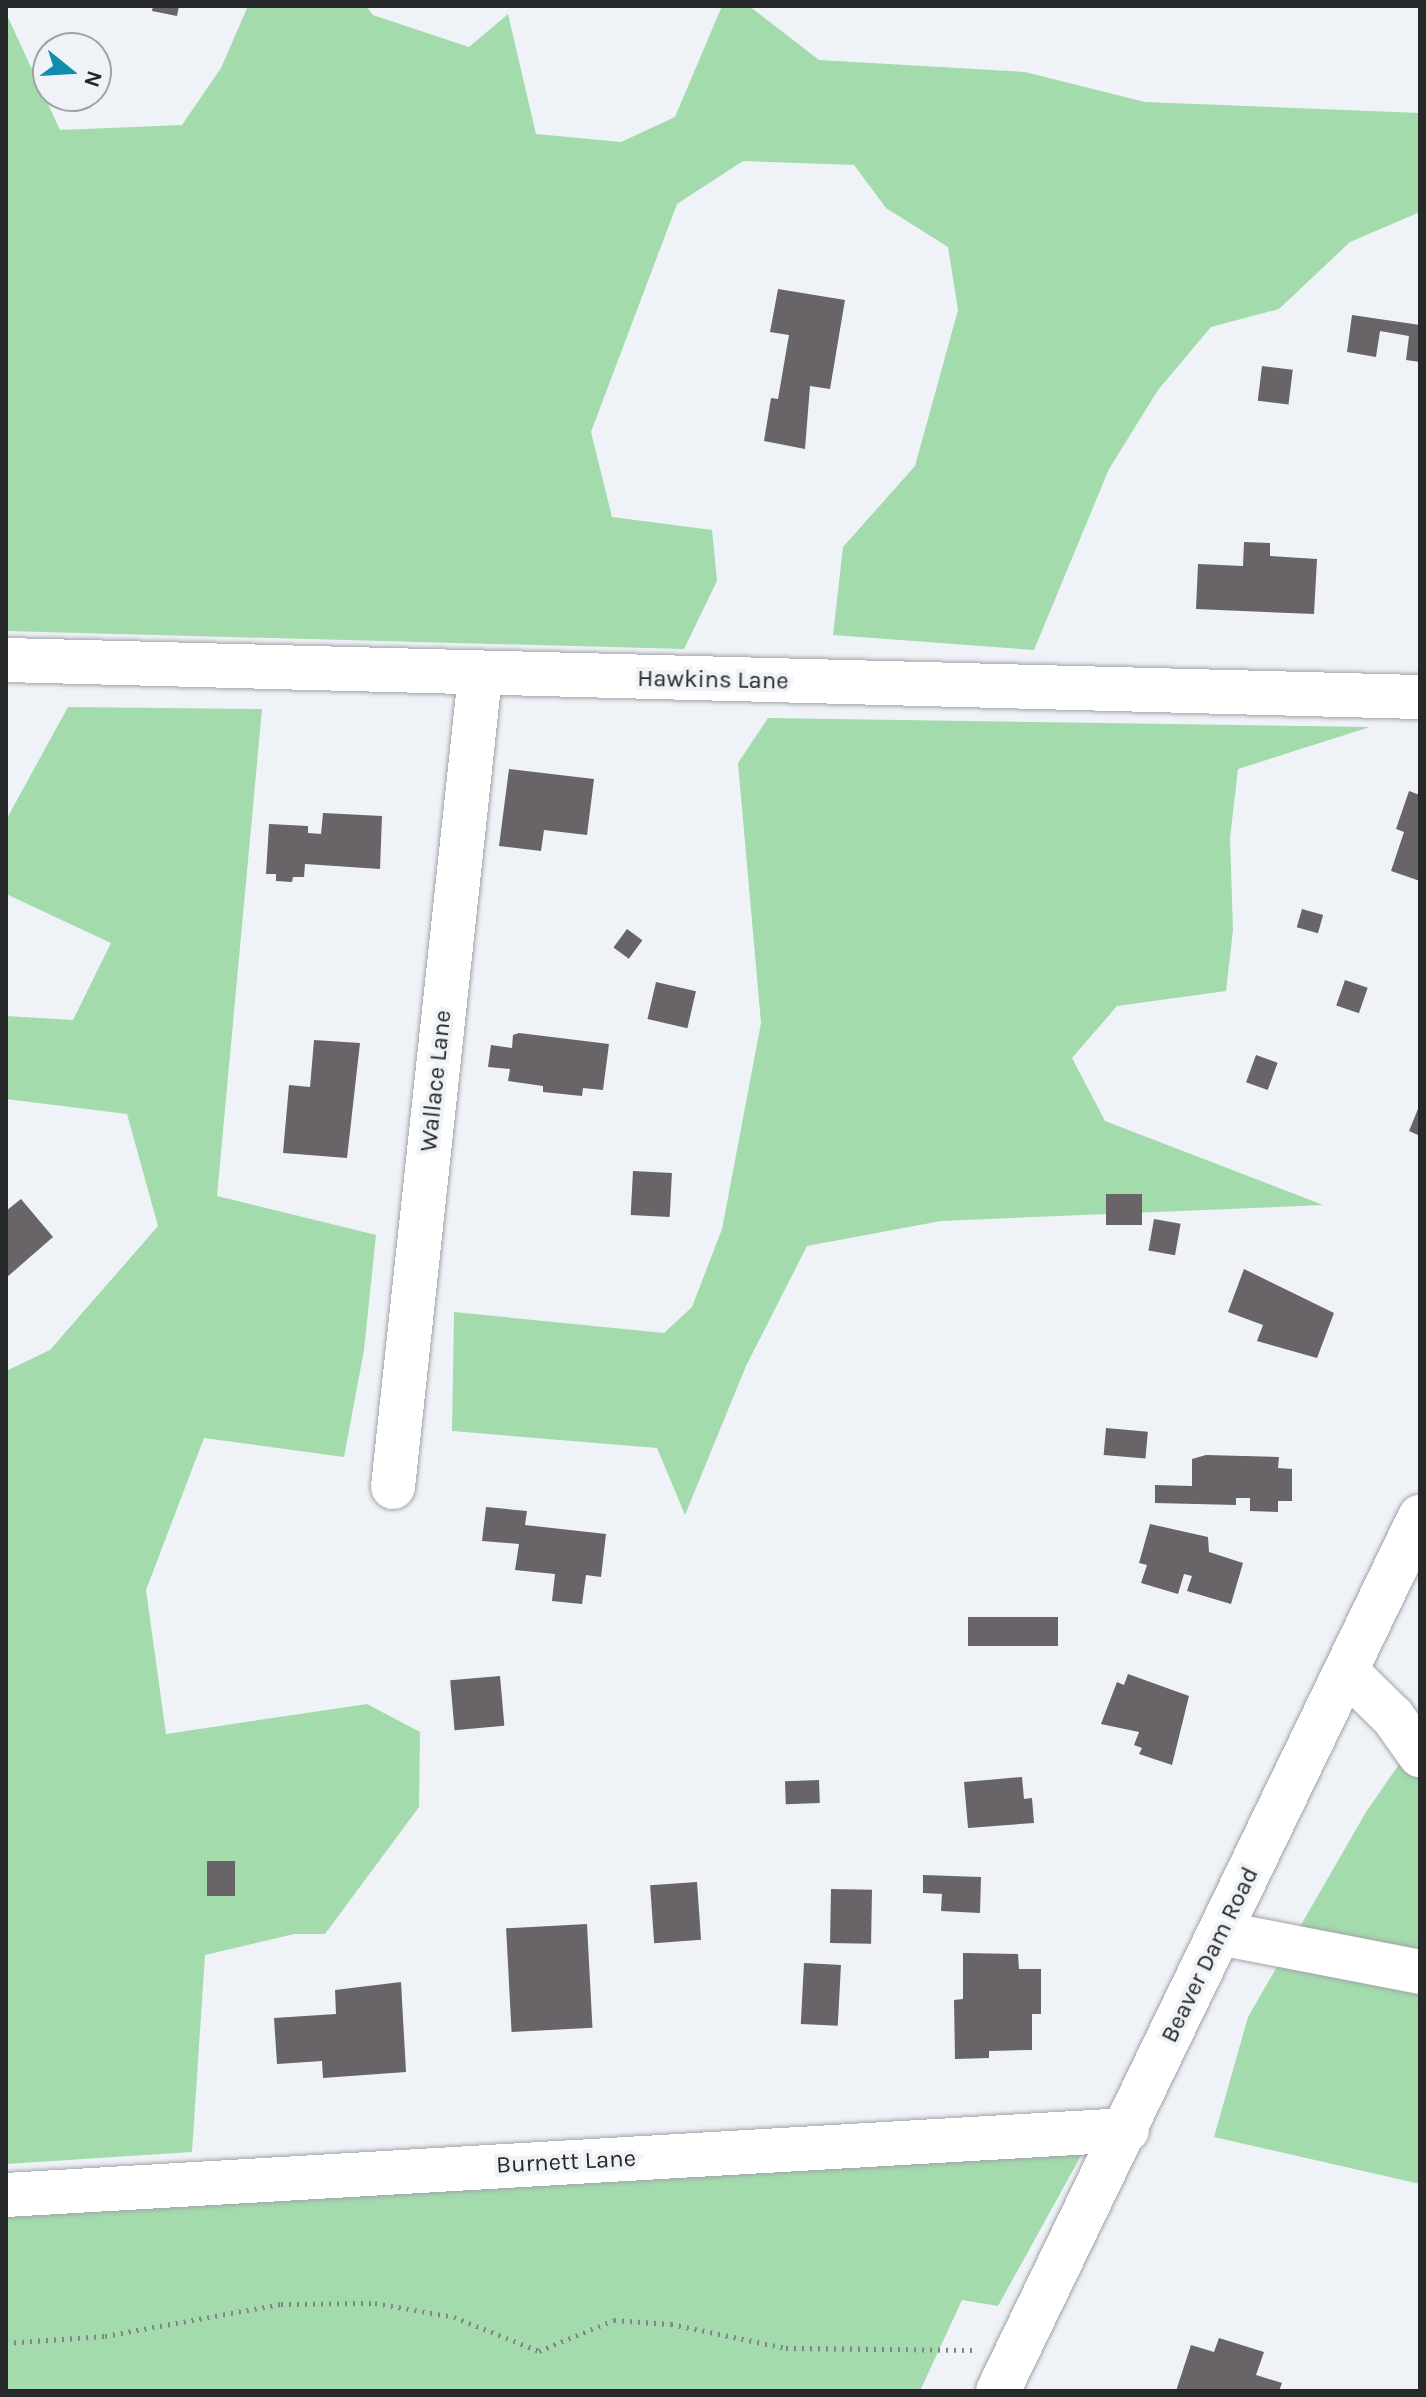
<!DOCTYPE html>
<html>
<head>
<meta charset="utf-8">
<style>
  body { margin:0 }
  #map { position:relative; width:1426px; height:2397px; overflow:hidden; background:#eff3f8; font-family:Karla,sans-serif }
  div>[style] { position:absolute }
  .green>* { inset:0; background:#a3dbad }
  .building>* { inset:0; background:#686468; transform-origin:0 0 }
  .path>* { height:5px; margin-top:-2.5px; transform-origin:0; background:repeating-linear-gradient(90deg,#838689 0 2px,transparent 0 8px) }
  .roads { filter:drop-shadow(0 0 2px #a0a4a8) drop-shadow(0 0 2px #a0a4a8) }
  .minor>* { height:44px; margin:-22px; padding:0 22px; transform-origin:22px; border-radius:22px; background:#fff }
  span { translate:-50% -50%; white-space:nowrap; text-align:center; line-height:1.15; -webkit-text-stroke:8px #eff3f8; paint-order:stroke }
  .street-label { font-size:24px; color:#26282a }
  .frame { position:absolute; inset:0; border:8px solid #26282a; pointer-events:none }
  .north { position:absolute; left:32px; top:32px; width:80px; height:80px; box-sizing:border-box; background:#eff3f8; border:2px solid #9fa2a6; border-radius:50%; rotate:108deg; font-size:22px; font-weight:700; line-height:32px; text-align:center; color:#26282a }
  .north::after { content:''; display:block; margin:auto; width:28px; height:36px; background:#0f8dae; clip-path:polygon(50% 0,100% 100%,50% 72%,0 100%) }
</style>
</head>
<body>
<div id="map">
  <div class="green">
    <div style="clip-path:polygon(248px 6px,366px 6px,373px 15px,469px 47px,508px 14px,536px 134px,621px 142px,675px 117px,722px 6px,749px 6px,819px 60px,1025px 72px,1145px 102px,1420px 113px,1420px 212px,1350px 242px,1279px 309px,1211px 327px,1158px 390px,1109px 469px,1034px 650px,833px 635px,843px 547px,915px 466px,958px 310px,948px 247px,886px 208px,854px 165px,743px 161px,677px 204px,591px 432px,612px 517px,712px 530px,717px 581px,684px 649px,6px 631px,6px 13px,60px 130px,182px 125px,221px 68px)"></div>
    <div style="clip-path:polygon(68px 707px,262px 709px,217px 1196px,376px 1235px,364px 1350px,344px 1457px,204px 1438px,146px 1590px,166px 1734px,367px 1704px,420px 1732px,419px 1807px,325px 1934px,294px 1934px,205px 1955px,192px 2152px,6px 2164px,6px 1371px,50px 1350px,158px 1226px,127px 1114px,6px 1099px,6px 1016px,73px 1020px,111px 943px,6px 894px,6px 820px)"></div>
    <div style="clip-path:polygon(768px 718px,1370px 727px,1238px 769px,1230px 838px,1233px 930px,1226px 991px,1117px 1006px,1072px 1058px,1105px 1121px,1323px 1205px,941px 1221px,807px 1246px,746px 1366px,685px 1515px,657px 1448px,452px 1431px,454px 1312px,664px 1333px,692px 1307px,722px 1229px,761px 1023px,738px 763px)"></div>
    <div style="clip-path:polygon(1420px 1734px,1420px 2184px,1214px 2137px,1248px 2017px,1366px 1812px)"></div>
    <div style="clip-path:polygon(1083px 2152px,998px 2306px,962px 2300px,920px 2391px,6px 2391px,6px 2217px)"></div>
  </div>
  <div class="building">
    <div style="clip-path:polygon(153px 6px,179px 6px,177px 16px,152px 11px)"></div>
    <div style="clip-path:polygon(778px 289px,845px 300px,830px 389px,810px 386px,805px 449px,764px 441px,771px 398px,778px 399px,789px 335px,770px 332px)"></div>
    <div style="clip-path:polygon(1352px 315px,1420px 325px,1420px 362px,1406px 360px,1409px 336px,1380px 331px,1376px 357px,1347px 352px)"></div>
    <div style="left:1262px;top:366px;width:31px;height:35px;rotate:7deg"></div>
    <div style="clip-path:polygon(1244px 542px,1270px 543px,1270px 556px,1317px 559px,1314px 614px,1196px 609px,1198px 564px,1243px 566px)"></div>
    <div style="clip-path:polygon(509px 769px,594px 779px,587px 835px,544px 830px,541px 851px,499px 846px)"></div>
    <div style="clip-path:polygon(1409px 791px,1420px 795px,1420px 881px,1391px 871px,1404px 832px,1396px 829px)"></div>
    <div style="clip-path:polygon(323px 813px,382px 816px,380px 869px,305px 864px,304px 877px,293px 877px,292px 882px,276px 881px,276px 874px,266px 874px,269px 824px,308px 826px,308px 833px,321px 834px)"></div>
    <div style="left:1302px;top:909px;width:22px;height:19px;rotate:16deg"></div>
    <div style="left:627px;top:929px;width:19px;height:23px;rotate:36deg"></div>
    <div style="left:1345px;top:980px;width:24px;height:27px;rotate:19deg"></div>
    <div style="left:656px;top:982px;width:41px;height:38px;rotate:13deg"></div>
    <div style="clip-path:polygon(519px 1033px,609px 1044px,603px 1090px,583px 1088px,582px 1096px,543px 1092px,543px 1086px,508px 1081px,510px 1069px,488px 1067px,491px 1045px,512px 1048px,513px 1035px)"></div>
    <div style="clip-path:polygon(314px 1040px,360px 1043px,347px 1158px,283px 1153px,289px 1085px,310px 1087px)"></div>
    <div style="left:1256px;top:1055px;width:23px;height:29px;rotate:20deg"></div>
    <div style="clip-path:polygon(1420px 1104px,1420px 1136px,1409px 1131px)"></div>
    <div style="left:633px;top:1171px;width:39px;height:44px;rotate:3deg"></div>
    <div style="left:1106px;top:1194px;width:36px;height:31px"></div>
    <div style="clip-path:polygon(21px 1199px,53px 1237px,6px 1278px,6px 1211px)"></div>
    <div style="left:1154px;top:1219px;width:27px;height:32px;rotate:10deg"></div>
    <div style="clip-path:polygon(1244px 1269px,1334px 1313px,1317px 1358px,1257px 1341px,1263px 1325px,1228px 1312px)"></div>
    <div style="left:1106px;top:1428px;width:42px;height:27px;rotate:5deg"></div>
    <div style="clip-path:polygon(1206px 1455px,1279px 1457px,1278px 1468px,1292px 1469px,1292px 1501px,1278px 1501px,1278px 1512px,1250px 1511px,1250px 1498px,1236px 1498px,1236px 1505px,1155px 1503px,1155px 1485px,1192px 1486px,1192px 1459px)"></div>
    <div style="clip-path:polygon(486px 1507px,527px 1511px,525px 1525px,606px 1534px,601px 1577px,586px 1575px,582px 1604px,552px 1601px,555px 1574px,515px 1570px,519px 1544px,482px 1541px)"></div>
    <div style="clip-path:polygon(1150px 1524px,1208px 1537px,1209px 1552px,1243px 1563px,1231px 1604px,1187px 1591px,1192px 1576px,1184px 1574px,1178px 1594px,1141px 1583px,1147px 1565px,1139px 1563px)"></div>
    <div style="left:968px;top:1617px;width:90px;height:29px"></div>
    <div style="clip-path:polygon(1128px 1674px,1189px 1696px,1172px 1765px,1139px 1754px,1142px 1748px,1134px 1745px,1139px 1732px,1101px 1724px,1117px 1682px,1124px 1685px)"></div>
    <div style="left:500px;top:1676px;width:50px;height:50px;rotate:85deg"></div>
    <div style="clip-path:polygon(1022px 1777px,1024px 1799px,1032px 1798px,1034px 1823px,968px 1828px,964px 1782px)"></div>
    <div style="left:819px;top:1780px;width:23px;height:34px;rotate:88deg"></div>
    <div style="left:207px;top:1861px;width:28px;height:35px"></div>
    <div style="clip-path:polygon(923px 1875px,981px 1877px,980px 1913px,941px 1911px,942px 1894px,923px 1893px)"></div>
    <div style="left:697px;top:1882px;width:58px;height:47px;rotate:86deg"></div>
    <div style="left:831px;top:1889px;width:41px;height:54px;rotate:1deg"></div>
    <div style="left:587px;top:1924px;width:104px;height:81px;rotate:87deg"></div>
    <div style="clip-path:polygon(963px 1953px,1018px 1954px,1019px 1969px,1041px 1969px,1041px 2014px,1032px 2014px,1032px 2050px,989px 2051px,989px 2058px,955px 2059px,954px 2000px,963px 1999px)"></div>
    <div style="left:804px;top:1963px;width:37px;height:61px;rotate:3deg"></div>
    <div style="clip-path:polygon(401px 1982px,406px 2072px,323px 2078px,322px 2061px,277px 2064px,274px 2018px,336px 2014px,335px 1990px)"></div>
    <div style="clip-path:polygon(1219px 2338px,1264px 2352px,1256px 2375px,1282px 2383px,1279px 2391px,1176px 2391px,1191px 2345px,1214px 2352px)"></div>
  </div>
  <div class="path">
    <div style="left:6px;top:2343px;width:99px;rotate:-4deg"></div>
    <div style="left:105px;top:2336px;width:179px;rotate:-10.3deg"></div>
    <div style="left:281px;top:2304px;width:94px;rotate:-0.6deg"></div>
    <div style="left:375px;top:2303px;width:80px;rotate:10deg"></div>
    <div style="left:454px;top:2317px;width:92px;rotate:21.8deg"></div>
    <div style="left:539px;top:2351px;width:81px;rotate:-22.5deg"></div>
    <div style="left:614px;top:2320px;width:57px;rotate:4deg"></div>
    <div style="left:671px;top:2324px;width:117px;rotate:11.8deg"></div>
    <div style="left:786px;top:2348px;width:187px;rotate:0.6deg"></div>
  </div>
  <div class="roads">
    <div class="minor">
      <div style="left:6px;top:660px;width:1414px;rotate:1.5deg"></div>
      <div style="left:393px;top:1487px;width:817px;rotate:-83.88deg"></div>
      <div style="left:1346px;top:1671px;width:66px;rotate:44.4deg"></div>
      <div style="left:1393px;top:1717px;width:47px;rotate:54.6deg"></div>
      <div style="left:1220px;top:1933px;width:204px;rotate:11deg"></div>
      <div style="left:6px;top:2195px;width:1123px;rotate:-3.32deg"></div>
      <div style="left:998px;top:2391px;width:971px;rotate:-64.23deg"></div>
    </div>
  </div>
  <div class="street-label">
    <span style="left:713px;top:680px;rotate:1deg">Hawkins Lane</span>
    <span style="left:436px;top:1081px;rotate:-84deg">Wallace Lane</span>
    <span style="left:1210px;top:1955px;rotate:-64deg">Beaver Dam Road</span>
    <span style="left:566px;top:2162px;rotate:-3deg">Burnett Lane</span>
  </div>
  <div class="frame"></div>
  <div class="north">N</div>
</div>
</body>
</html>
